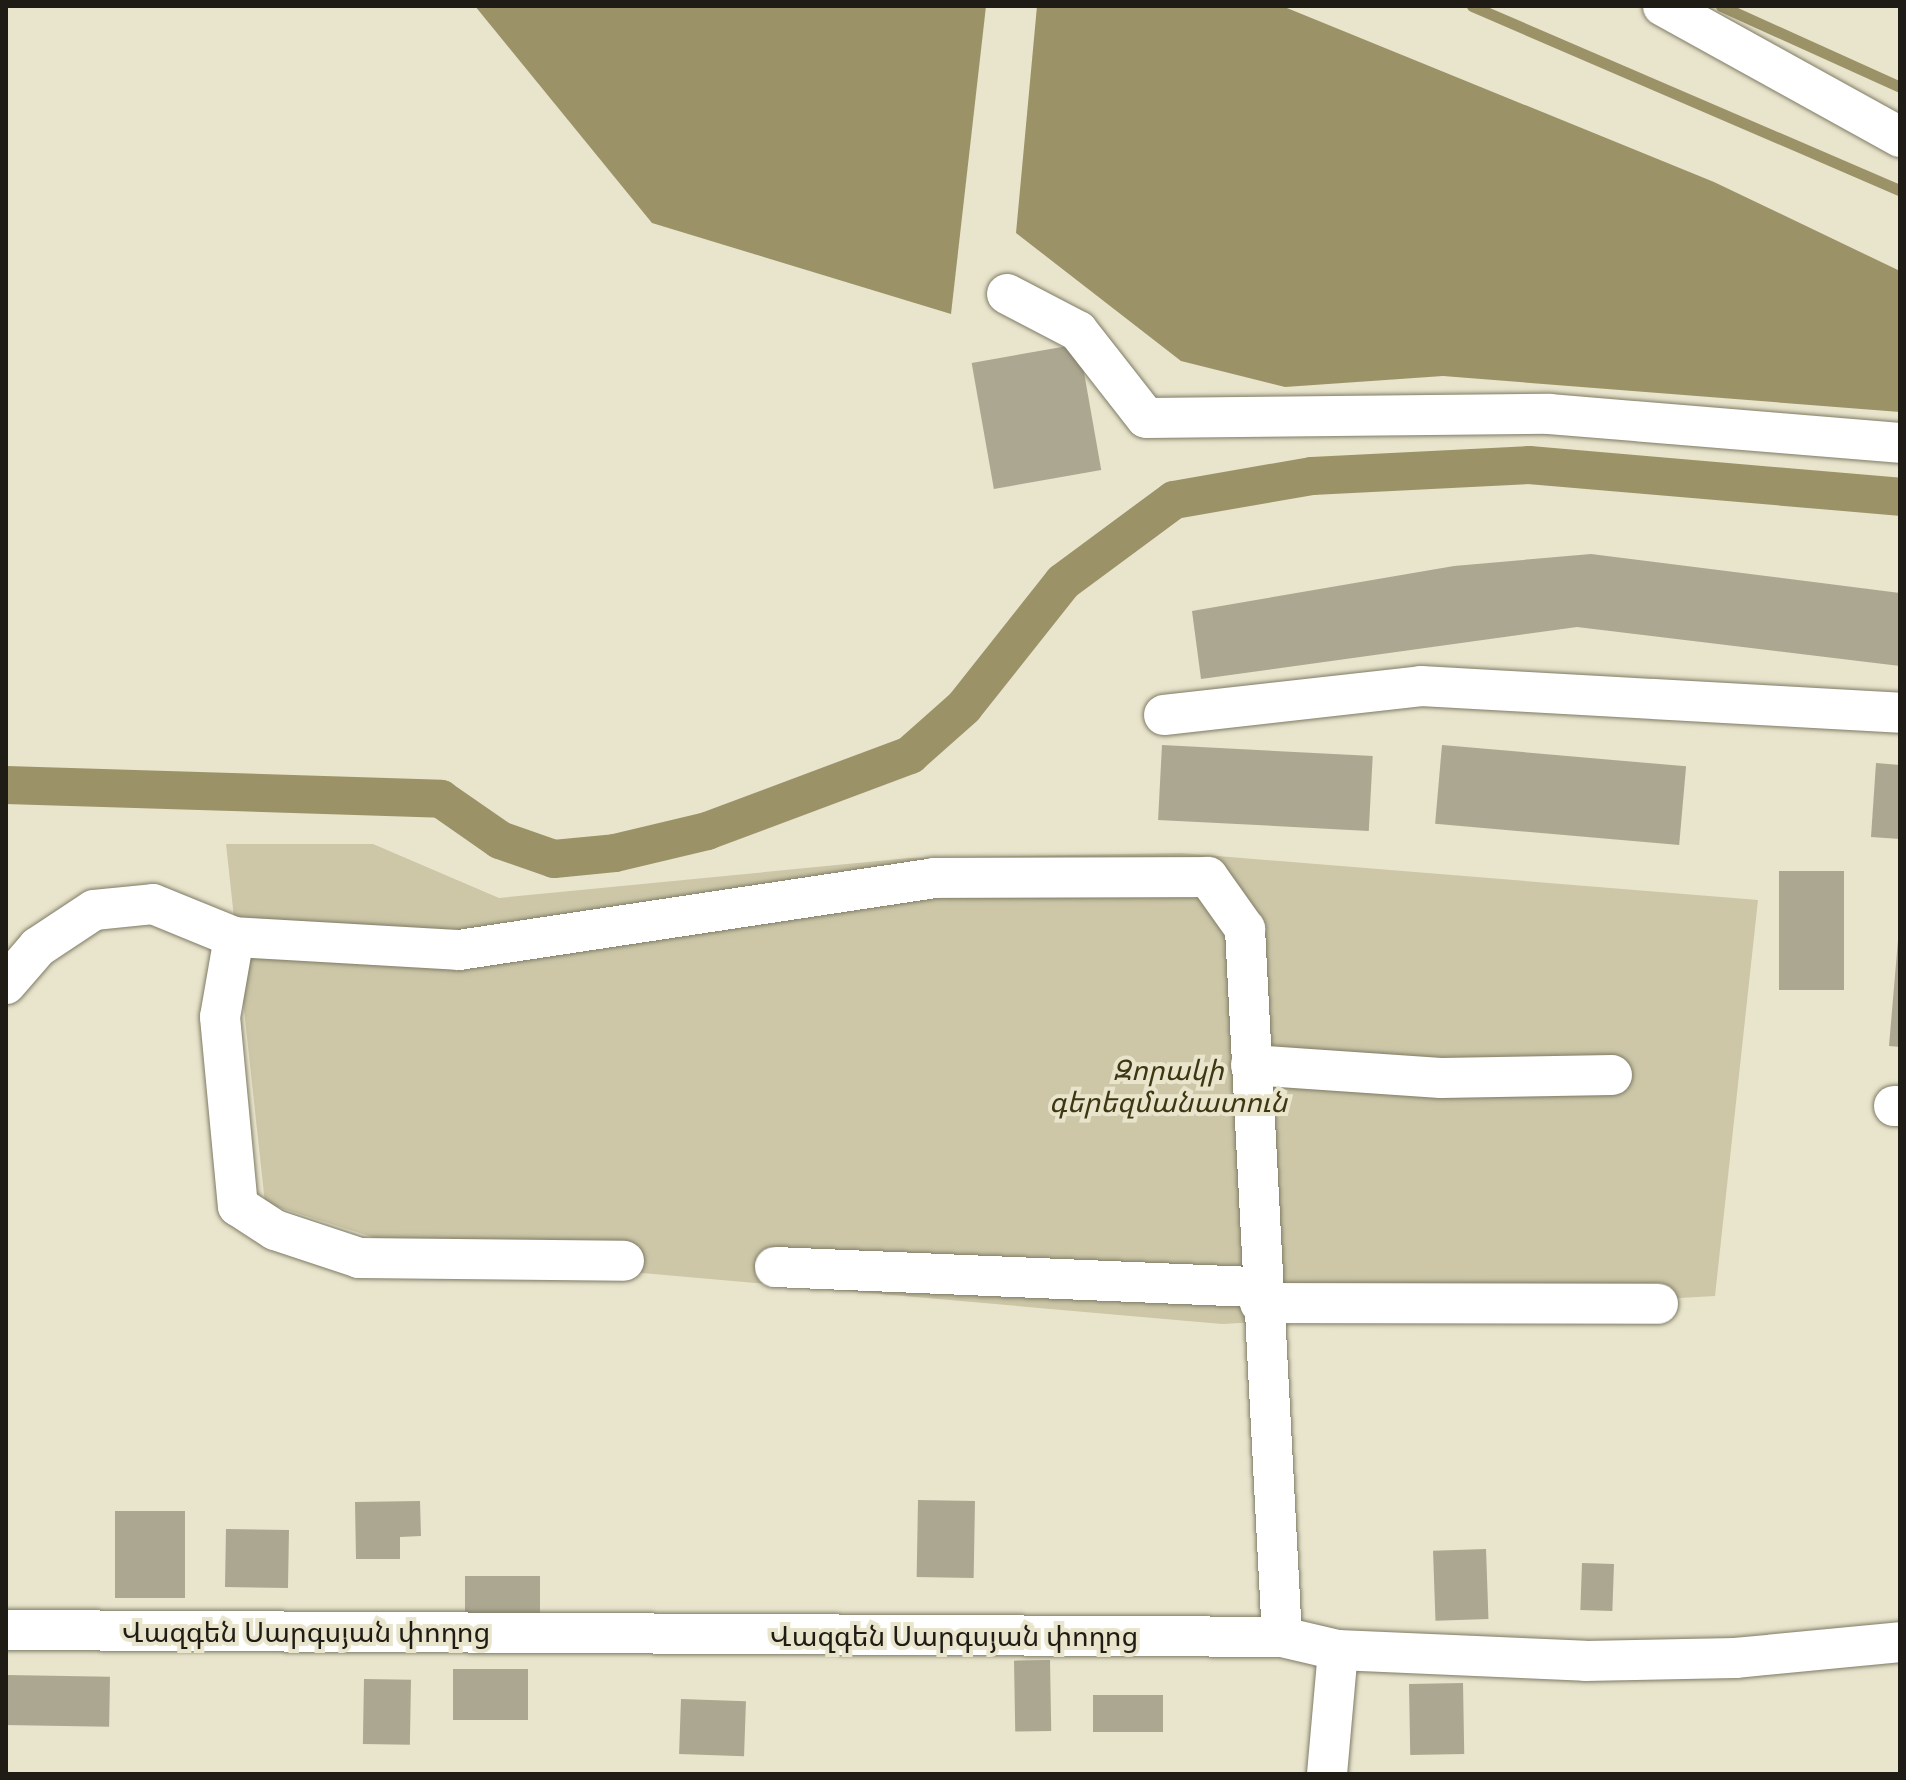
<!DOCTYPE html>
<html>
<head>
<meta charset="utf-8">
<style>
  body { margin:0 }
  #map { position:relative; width:1906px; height:1780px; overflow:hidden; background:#e9e4cc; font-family:Merriweather,"Noto Sans Armenian",serif }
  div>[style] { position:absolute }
  .green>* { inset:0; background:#cdc7a8 }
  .water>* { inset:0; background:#9c9268 }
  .stream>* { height:11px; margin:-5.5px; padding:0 5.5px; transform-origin:5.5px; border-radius:5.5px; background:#9c9268 }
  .canal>* { height:38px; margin:-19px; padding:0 19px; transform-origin:19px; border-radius:19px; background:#9c9268 }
  .building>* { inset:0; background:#aca791; transform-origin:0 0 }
  .roads { filter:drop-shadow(0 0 2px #7f7b65) drop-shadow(0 0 2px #7f7b65) }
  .minor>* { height:40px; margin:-20px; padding:0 20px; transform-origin:20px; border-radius:20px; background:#fff }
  span { translate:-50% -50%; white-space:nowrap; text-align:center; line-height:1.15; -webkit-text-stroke:8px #e9e4cc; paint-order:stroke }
  .park-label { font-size:28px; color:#3e3612; font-style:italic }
  .street-label { font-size:28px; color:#1e1c14 }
  .frame { position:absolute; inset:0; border:8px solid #1e1c14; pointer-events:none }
</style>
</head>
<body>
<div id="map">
  <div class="green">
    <div style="clip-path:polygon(226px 844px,373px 844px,499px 898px,909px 858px,1181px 853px,1758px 900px,1715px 1296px,1222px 1324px,426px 1254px,265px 1203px)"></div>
  </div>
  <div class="water">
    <div style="clip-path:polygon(475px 6px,986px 6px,951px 314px,652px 223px)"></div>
    <div style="clip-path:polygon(1037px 6px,1282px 6px,1714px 182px,1900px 271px,1900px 412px,1443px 376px,1285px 387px,1181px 361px,1016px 233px)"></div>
  </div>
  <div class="stream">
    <div style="left:1472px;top:6px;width:466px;rotate:23.3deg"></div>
    <div style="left:1721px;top:6px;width:196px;rotate:24.3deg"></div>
  </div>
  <div class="canal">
    <div style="left:6px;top:785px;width:435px;rotate:1.8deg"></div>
    <div style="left:441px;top:799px;width:72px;rotate:34.8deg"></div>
    <div style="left:500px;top:840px;width:57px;rotate:19.4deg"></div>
    <div style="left:554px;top:859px;width:61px;rotate:-5.6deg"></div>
    <div style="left:615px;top:853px;width:95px;rotate:-13.4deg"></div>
    <div style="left:707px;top:831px;width:217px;rotate:-20.5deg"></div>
    <div style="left:910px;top:755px;width:72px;rotate:-41.6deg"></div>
    <div style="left:964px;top:707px;width:159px;rotate:-51.6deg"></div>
    <div style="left:1063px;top:582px;width:138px;rotate:-36.5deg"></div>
    <div style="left:1174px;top:500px;width:140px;rotate:-9.9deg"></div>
    <div style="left:1312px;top:476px;width:217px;rotate:-2.9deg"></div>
    <div style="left:1529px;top:465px;width:372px;rotate:4.9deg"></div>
  </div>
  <div class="building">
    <div style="left:1079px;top:344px;width:128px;height:109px;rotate:80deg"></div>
    <div style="clip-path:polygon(1591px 554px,1900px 593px,1900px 666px,1577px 627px,1201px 679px,1192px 611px,1454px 566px)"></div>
    <div style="left:1162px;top:745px;width:211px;height:75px;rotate:3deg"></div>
    <div style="left:1442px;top:745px;width:245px;height:79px;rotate:5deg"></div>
    <div style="clip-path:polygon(1876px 763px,1900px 765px,1900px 839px,1871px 837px)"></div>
    <div style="left:1779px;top:871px;width:65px;height:119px"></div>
    <div style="clip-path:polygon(1900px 917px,1900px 1047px,1889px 1046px)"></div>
    <div style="left:918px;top:1500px;width:57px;height:77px;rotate:1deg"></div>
    <div style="clip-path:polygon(420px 1501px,421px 1536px,400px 1537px,400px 1559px,356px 1559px,355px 1502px)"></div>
    <div style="left:115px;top:1511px;width:70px;height:87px"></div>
    <div style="left:226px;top:1529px;width:63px;height:58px;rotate:1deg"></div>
    <div style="left:1486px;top:1549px;width:70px;height:53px;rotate:88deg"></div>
    <div style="left:1582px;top:1563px;width:32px;height:47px;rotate:2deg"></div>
    <div style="left:540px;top:1576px;width:51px;height:75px;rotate:90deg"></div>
    <div style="left:1050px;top:1660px;width:71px;height:36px;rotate:89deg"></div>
    <div style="left:528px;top:1669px;width:51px;height:75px;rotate:90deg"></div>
    <div style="left:6px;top:1675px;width:104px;height:50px;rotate:1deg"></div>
    <div style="left:364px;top:1679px;width:47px;height:65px;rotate:1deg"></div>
    <div style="left:1463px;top:1683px;width:71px;height:54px;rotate:89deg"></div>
    <div style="left:1093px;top:1695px;width:70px;height:37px"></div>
    <div style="left:681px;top:1699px;width:65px;height:55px;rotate:2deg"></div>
  </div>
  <div class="roads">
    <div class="minor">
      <div style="left:1663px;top:6px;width:271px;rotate:28.9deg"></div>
      <div style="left:1007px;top:294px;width:80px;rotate:27.5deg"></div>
      <div style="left:1078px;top:331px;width:110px;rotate:52deg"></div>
      <div style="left:1146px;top:418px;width:403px;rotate:-0.6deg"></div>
      <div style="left:1549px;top:414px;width:352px;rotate:4.7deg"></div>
      <div style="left:1164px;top:715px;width:259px;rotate:-6.4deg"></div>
      <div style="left:1421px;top:686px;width:480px;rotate:3.2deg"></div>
      <div style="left:234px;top:937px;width:81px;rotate:99.9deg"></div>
      <div style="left:220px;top:1017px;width:190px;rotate:84.6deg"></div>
      <div style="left:238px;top:1206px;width:44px;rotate:33deg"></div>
      <div style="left:275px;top:1230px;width:89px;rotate:18.4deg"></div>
      <div style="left:359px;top:1258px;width:265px;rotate:0.6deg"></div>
      <div style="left:6px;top:984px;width:49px;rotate:-49.1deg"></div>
      <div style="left:38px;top:947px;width:67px;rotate:-33.5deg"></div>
      <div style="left:94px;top:910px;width:59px;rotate:-5.8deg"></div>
      <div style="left:153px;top:904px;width:87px;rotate:22.2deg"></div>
      <div style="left:234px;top:937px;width:225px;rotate:3.3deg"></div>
      <div style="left:459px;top:950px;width:479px;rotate:-8.6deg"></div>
      <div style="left:933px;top:878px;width:275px;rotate:-0.2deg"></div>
      <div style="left:1208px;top:877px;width:64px;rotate:54.6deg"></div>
      <div style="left:1245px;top:929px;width:709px;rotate:87.01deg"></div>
      <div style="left:1251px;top:1065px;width:190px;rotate:3.9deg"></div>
      <div style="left:1441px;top:1078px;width:171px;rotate:-1deg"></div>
      <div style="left:1894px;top:1106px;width:6px"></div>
      <div style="left:775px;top:1267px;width:484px;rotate:2.4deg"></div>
      <div style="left:1260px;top:1303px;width:398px;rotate:0.1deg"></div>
      <div style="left:6px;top:1630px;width:1276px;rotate:0.31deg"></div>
      <div style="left:1282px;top:1637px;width:57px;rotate:13.1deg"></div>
      <div style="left:1338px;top:1650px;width:247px;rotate:2.5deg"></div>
      <div style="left:1585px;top:1661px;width:150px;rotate:-1.1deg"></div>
      <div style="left:1735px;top:1658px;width:166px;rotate:-5.5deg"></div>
      <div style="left:1327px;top:1774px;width:124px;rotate:-84.9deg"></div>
    </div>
  </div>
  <div class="park-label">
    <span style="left:1168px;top:1086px">Զորակի<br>գերեզմանատուն</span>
  </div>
  <div class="street-label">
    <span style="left:306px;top:1632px">Վազգեն Սարգսյան փողոց</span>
    <span style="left:954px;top:1636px">Վազգեն Սարգսյան փողոց</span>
  </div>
  <div class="frame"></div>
</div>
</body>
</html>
